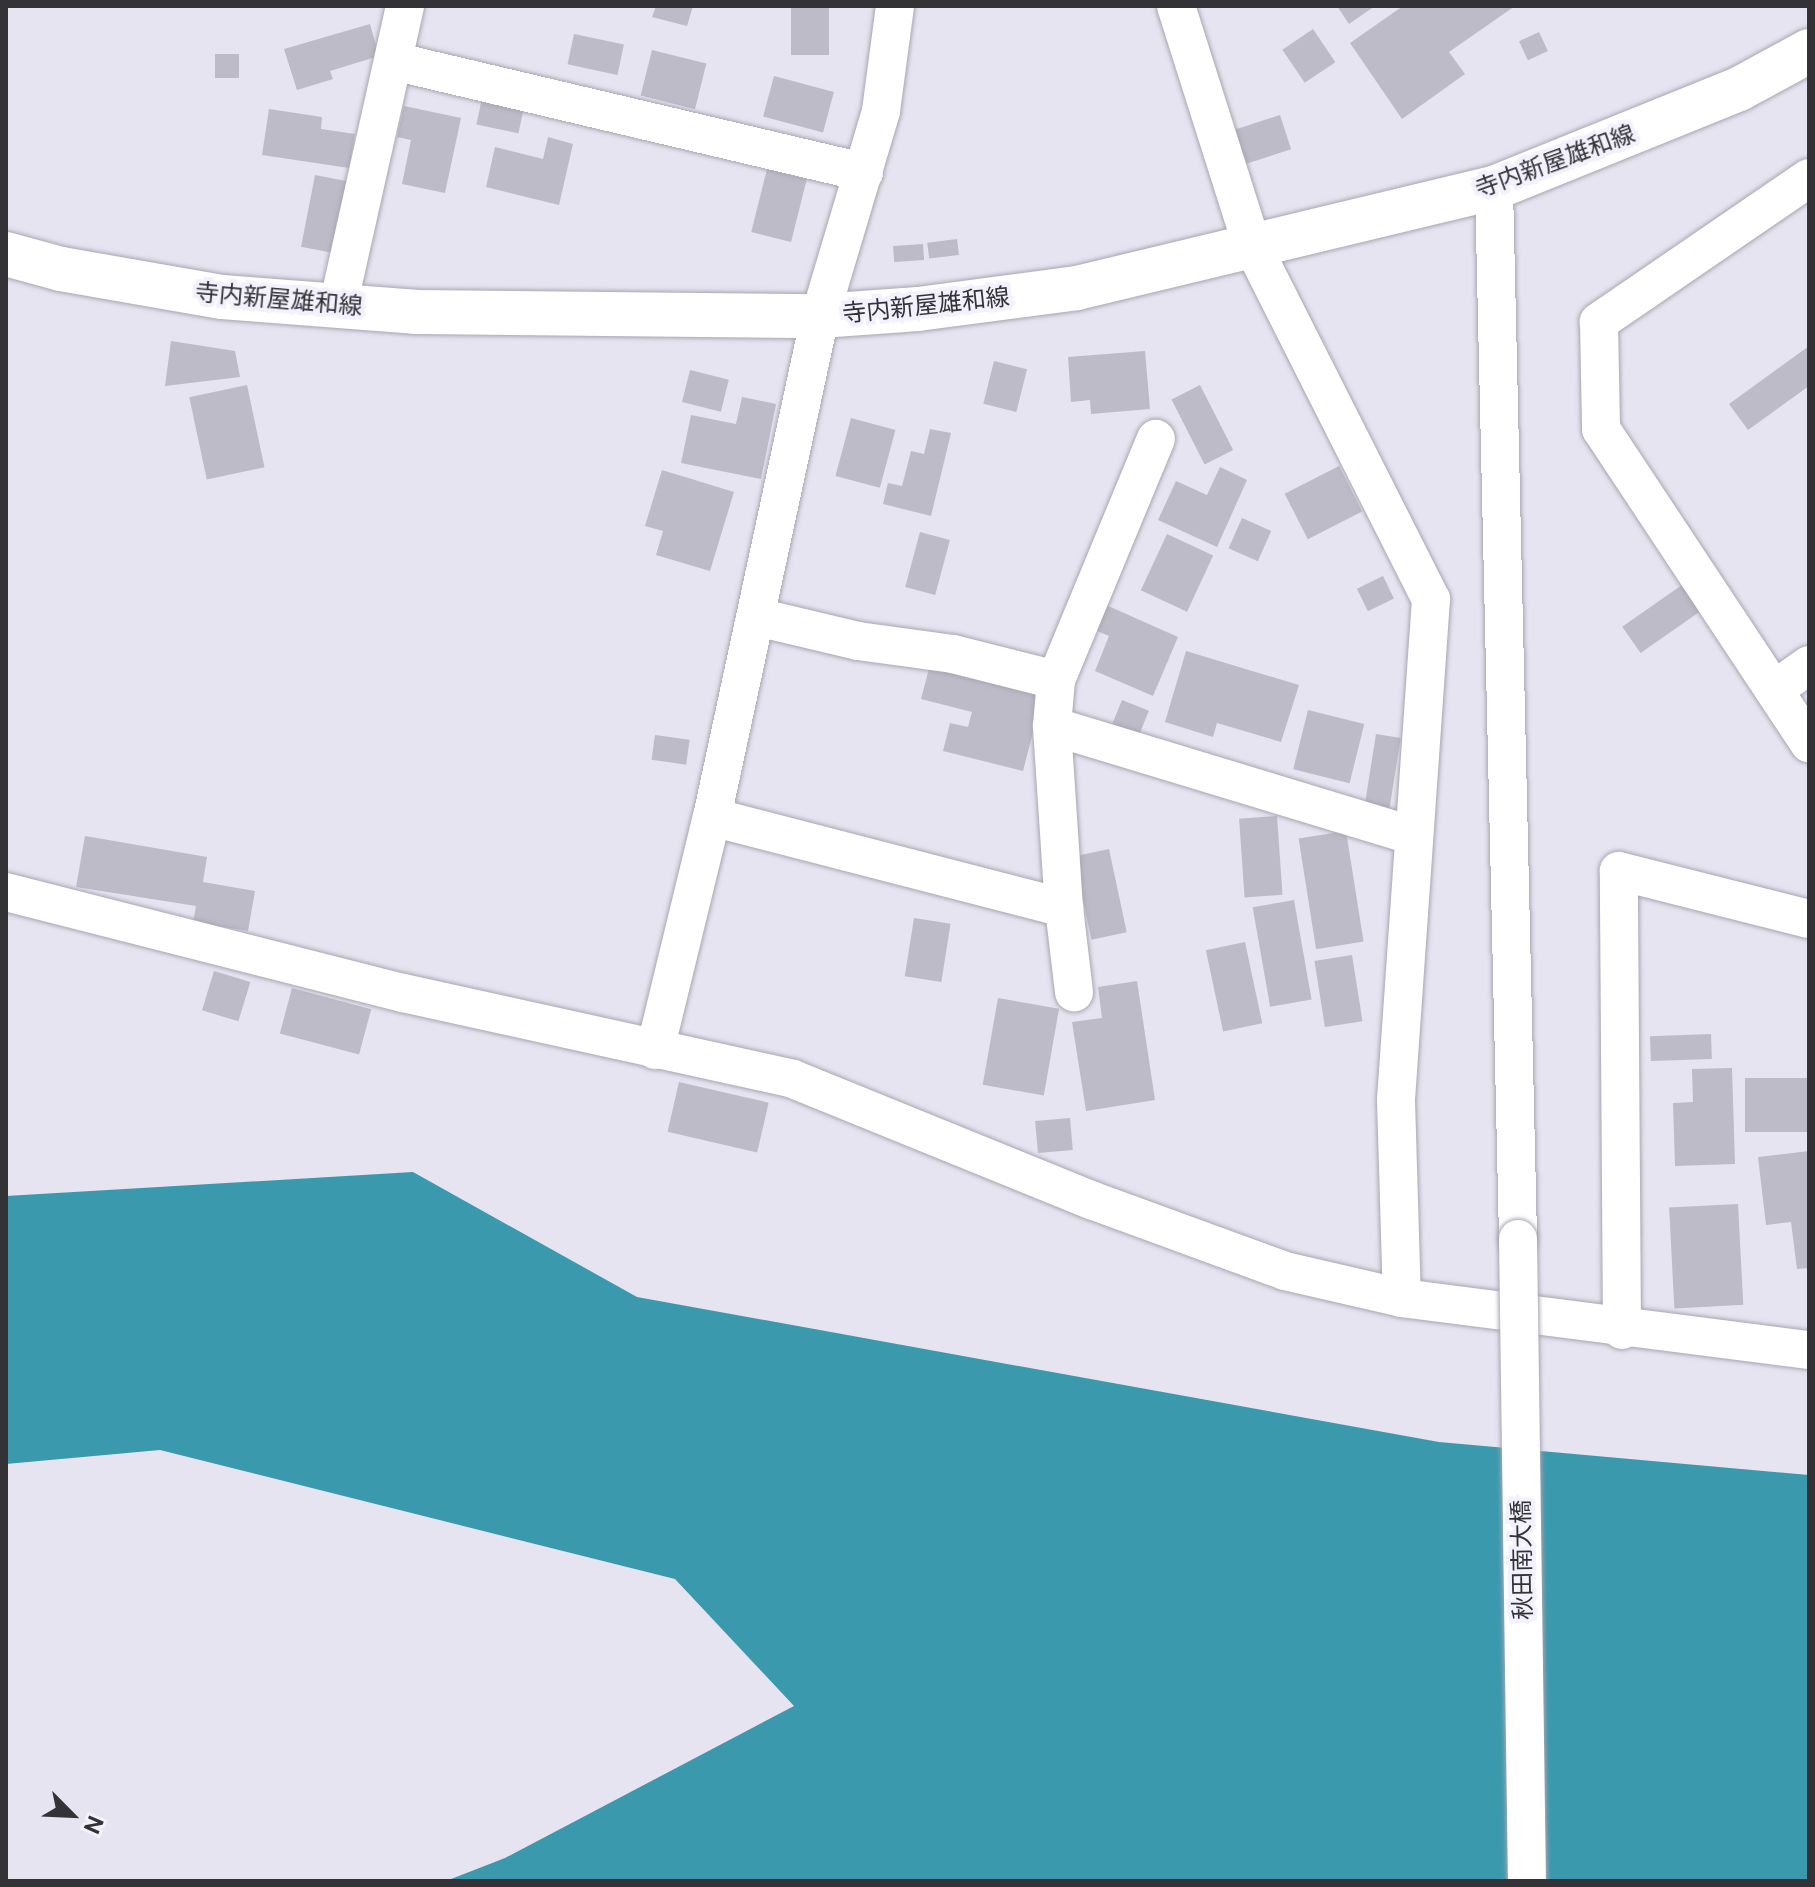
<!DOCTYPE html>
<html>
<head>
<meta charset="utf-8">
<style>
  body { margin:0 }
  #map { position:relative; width:1815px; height:1887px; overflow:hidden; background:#e5e4f0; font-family:"Public Sans","Noto Sans JP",sans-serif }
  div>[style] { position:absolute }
  .water>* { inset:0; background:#3b99ae }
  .building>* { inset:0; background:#bcbbc7; transform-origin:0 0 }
  .roads { filter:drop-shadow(0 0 2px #a7a6b2) drop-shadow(0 0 2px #a7a6b2) }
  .minor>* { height:38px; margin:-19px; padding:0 19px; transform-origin:19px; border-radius:19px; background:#fff }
  .major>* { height:44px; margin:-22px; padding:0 22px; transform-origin:22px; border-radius:22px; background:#fff }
  .bridges { filter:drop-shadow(0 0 2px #a7a6b2) drop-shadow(0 0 2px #a7a6b2) }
  .minor-bridge>* { height:38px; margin:-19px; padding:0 19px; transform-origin:19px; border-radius:19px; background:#fff }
  span { translate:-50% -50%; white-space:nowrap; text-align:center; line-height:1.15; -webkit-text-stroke:8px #f2f1fd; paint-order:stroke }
  .street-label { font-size:24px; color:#333337 }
  .frame { position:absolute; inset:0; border:8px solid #333337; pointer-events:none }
  .north { position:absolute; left:32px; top:1775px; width:80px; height:80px; -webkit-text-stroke:6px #f2f1fd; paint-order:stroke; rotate:114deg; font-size:22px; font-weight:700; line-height:32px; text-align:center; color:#333337 }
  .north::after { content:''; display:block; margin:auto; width:28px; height:36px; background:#333337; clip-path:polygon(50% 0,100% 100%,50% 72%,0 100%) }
</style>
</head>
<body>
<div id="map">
  <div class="water">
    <div style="clip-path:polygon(413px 1172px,637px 1297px,1439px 1442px,1809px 1475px,1809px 1881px,446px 1881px,505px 1858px,794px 1706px,675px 1579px,160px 1450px,6px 1464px,6px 1196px)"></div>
  </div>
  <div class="building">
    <div style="clip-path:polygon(656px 6px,693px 6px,687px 26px,652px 17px)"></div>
    <div style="left:791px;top:6px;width:38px;height:49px"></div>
    <div style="clip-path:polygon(1337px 6px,1375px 6px,1349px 24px)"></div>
    <div style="clip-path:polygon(1403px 6px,1515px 6px,1449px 52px,1465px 74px,1402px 119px,1350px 43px)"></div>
    <div style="clip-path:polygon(370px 24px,379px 56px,330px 71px,333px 79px,297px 90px,284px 49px)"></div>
    <div style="left:1313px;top:29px;width:40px;height:37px;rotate:56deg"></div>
    <div style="left:1539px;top:32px;width:21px;height:22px;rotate:65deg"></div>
    <div style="left:574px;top:34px;width:51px;height:31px;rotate:12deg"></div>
    <div style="left:652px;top:50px;width:56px;height:47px;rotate:14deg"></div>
    <div style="left:215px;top:54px;width:24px;height:24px"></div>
    <div style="left:774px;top:76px;width:62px;height:42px;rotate:15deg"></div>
    <div style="left:482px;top:98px;width:43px;height:27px;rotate:12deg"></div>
    <div style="clip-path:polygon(404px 106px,461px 118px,445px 193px,402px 184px,411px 140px,397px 137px)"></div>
    <div style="clip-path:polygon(269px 109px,322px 117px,321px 129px,355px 134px,349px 168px,262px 155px)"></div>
    <div style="left:1280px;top:115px;width:36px;height:47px;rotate:72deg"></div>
    <div style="clip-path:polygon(548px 137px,573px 144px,559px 205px,486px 187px,495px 147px,543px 159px)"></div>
    <div style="left:767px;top:169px;width:41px;height:65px;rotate:14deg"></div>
    <div style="left:315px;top:175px;width:37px;height:73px;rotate:11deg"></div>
    <div style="left:957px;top:239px;width:16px;height:30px;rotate:83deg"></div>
    <div style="left:923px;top:244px;width:16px;height:30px;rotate:86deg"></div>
    <div style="clip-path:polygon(171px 341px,235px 351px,240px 377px,165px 386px)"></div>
    <div style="clip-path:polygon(1809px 346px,1809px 386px,1748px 430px,1729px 404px)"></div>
    <div style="clip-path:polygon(1145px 351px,1150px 409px,1091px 414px,1090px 400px,1071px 402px,1068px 357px)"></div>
    <div style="left:994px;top:361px;width:34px;height:44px;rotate:14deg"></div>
    <div style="left:690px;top:370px;width:40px;height:33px;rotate:14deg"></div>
    <div style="left:247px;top:385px;width:84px;height:59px;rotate:78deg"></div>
    <div style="left:1200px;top:385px;width:73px;height:32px;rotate:63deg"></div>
    <div style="clip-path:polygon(742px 397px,776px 404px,761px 479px,681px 463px,691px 415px,736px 424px)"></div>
    <div style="left:851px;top:418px;width:46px;height:60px;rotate:15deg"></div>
    <div style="clip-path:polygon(930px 429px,951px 433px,931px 516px,883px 504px,888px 483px,902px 486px,911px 451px,924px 454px)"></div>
    <div style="left:1339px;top:466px;width:51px;height:61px;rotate:63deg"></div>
    <div style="clip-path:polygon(1220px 467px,1247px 480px,1217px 547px,1158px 520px,1176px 481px,1207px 495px)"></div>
    <div style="clip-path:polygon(662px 470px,734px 492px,710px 571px,656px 555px,663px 531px,645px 526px)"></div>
    <div style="left:1242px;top:518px;width:32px;height:33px;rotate:24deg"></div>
    <div style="left:920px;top:532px;width:31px;height:57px;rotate:15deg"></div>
    <div style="left:1167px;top:534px;width:51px;height:62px;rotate:25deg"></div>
    <div style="left:1383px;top:576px;width:25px;height:29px;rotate:64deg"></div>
    <div style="left:1682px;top:585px;width:32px;height:73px;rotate:55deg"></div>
    <div style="clip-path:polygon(1106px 605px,1178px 637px,1153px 696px,1095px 671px,1109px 636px,1095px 630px)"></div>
    <div style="clip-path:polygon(1186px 651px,1299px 685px,1281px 742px,1217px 723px,1213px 737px,1165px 722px)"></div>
    <div style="clip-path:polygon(931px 661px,1044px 689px,1023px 771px,943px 751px,950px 723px,968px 727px,972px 712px,921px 699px)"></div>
    <div style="left:1122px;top:700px;width:29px;height:31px;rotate:22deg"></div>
    <div style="left:1308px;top:710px;width:58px;height:61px;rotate:14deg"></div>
    <div style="left:1376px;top:734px;width:25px;height:71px;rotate:9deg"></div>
    <div style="left:655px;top:735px;width:35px;height:25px;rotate:8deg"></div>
    <div style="left:1277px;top:816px;width:79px;height:38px;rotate:86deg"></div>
    <div style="left:1346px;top:831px;width:112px;height:48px;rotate:81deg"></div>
    <div style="clip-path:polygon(85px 836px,207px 857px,203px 882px,255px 891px,248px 931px,193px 922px,196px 906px,76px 887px)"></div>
    <div style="left:1109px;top:849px;width:85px;height:36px;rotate:78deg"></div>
    <div style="left:1294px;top:900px;width:101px;height:42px;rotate:80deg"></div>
    <div style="left:914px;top:918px;width:37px;height:59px;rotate:9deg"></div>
    <div style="left:1245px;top:942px;width:83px;height:40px;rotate:78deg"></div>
    <div style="left:1352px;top:955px;width:67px;height:38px;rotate:81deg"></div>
    <div style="left:214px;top:971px;width:38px;height:41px;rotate:17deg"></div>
    <div style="clip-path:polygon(1137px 981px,1155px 1100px,1086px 1111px,1072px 1022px,1102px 1018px,1098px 987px)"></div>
    <div style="left:292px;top:988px;width:82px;height:47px;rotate:15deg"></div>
    <div style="left:998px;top:998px;width:62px;height:88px;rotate:10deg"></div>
    <div style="left:1711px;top:1034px;width:25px;height:61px;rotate:88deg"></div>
    <div style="clip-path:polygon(1732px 1068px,1735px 1164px,1675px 1166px,1673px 1103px,1693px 1102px,1692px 1069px)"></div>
    <div style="left:1809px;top:1078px;width:54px;height:64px;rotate:90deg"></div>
    <div style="left:679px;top:1082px;width:92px;height:51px;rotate:13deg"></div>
    <div style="left:1070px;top:1118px;width:32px;height:35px;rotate:85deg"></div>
    <div style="clip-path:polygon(1809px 1151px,1809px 1268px,1797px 1269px,1791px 1222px,1766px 1225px,1758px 1157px)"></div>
    <div style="left:1738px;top:1204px;width:101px;height:69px;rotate:87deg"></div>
  </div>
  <div class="roads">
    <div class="minor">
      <div style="left:1176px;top:6px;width:251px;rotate:72.4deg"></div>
      <div style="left:1252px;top:245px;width:397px;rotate:63.2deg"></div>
      <div style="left:1431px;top:599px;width:502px;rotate:94deg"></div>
      <div style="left:1396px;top:1100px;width:198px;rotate:88.3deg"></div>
      <div style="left:393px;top:61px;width:484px;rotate:13.3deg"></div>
      <div style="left:1809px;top:178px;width:255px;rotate:145.6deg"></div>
      <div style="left:1599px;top:322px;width:107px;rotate:88.9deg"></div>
      <div style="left:1601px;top:429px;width:377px;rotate:56.5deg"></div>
      <div style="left:1494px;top:188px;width:1051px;rotate:88.69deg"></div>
      <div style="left:338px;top:306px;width:307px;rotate:-77.4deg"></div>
      <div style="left:757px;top:617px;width:104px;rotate:13.4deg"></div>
      <div style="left:858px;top:641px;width:96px;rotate:7.8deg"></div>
      <div style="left:953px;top:654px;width:106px;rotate:14.2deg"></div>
      <div style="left:1056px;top:680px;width:46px;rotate:95deg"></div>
      <div style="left:1056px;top:680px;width:261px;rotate:-67.5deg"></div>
      <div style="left:1774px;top:690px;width:43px;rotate:-35.5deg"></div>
      <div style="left:712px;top:817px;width:364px;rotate:14.5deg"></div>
      <div style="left:1064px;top:908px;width:182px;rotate:-93.8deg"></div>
      <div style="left:1052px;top:726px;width:378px;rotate:16.9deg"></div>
      <div style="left:6px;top:892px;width:410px;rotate:14.3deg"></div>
      <div style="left:403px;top:993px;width:399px;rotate:12.4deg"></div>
      <div style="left:793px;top:1079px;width:322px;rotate:22.1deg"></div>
      <div style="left:1091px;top:1200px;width:207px;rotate:20.1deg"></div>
      <div style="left:1285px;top:1271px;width:120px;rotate:13deg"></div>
      <div style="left:1402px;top:1298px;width:410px;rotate:7.3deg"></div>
      <div style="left:1064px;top:908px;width:85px;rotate:83.2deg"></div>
      <div style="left:655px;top:1050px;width:240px;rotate:-76.3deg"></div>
      <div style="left:712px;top:817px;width:513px;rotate:-77.83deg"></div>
      <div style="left:820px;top:316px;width:214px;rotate:-73.4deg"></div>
      <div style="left:881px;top:111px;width:106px;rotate:-82.4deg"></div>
      <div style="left:1622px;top:1330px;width:459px;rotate:-90.4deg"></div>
      <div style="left:1619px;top:871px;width:196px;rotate:14.2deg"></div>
    </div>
    <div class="major">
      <div style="left:6px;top:254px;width:57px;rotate:15.3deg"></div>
      <div style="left:61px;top:269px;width:163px;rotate:9.9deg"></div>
      <div style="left:222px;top:297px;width:196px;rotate:4.4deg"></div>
      <div style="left:417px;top:312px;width:403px;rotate:0.6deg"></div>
      <div style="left:820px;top:316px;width:98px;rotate:-4.1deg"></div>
      <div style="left:918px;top:309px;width:160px;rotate:-7.5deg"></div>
      <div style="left:1077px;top:288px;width:429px;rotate:-13.5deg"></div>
      <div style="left:1494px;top:188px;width:264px;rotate:-22deg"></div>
      <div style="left:1739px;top:89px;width:80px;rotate:-28.5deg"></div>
    </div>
  </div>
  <div class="bridges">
    <div class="minor-bridge">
      <div style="left:1518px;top:1239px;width:642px;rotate:89.2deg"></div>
    </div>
  </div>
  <div class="street-label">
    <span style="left:1555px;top:161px;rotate:-20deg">寺内新屋雄和線</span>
    <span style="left:279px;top:299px;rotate:5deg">寺内新屋雄和線</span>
    <span style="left:926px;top:305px;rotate:-6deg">寺内新屋雄和線</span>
    <span style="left:1522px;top:1560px;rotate:-91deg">秋田南大橋</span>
  </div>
  <div class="frame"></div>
  <div class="north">N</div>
</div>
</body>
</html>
